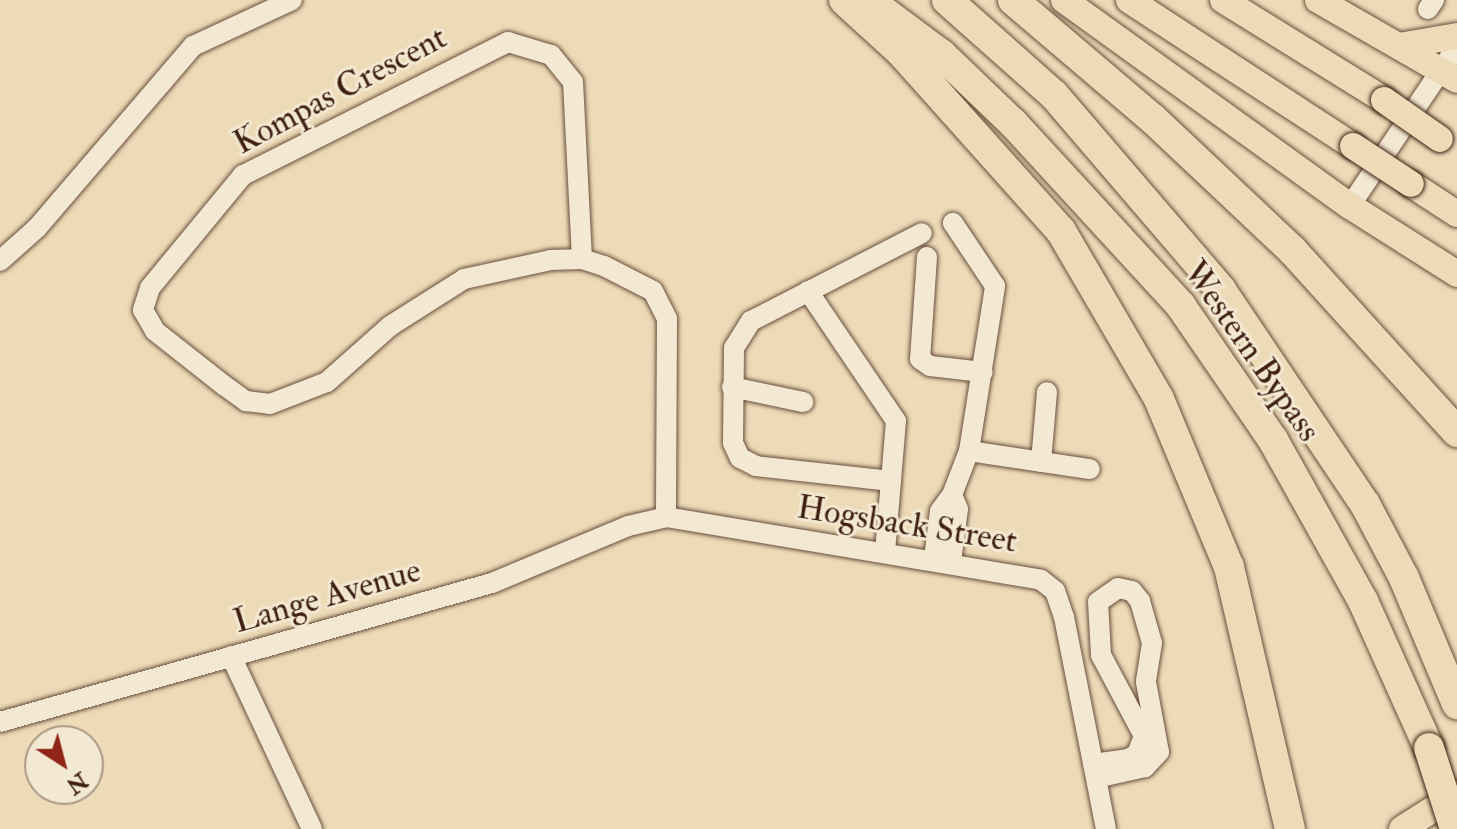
<!DOCTYPE html>
<html>
<head>
<meta charset="utf-8">
<style>
  body { margin:0 }
  #map { position:relative; width:1457px; height:829px; overflow:hidden; background:#eddbb8; font-family:"IM FELL Double Pica",serif }
  div>[style] { position:absolute }
  .roads { filter:drop-shadow(0 0 2px #6a4e3c) drop-shadow(0 0 2px #6a4e3c) }
  .minor>* { height:20px; margin:-10px; padding:0 10px; transform-origin:10px; border-radius:10px; background:#f3e8d1 }
  .major>* { height:26px; margin:-13px; padding:0 13px; transform-origin:13px; border-radius:13px; background:#eddbb8 }
  .highway>* { height:30px; margin:-15px; padding:0 15px; transform-origin:15px; border-radius:15px; background:#eddbb8 }
  .bridges { filter:drop-shadow(0 0 2px #3e1f12) drop-shadow(0 0 2px #3e1f12) }
  .major-bridge>* { height:26px; margin:-13px; padding:0 13px; transform-origin:13px; border-radius:13px; background:#eddbb8 }
  .highway-bridge>* { height:30px; margin:-15px; padding:0 15px; transform-origin:15px; border-radius:15px; background:#eddbb8 }
  span { translate:-50% -50%; white-space:nowrap; text-align:center; line-height:1.15; -webkit-text-stroke:6px #f3e8d1; paint-order:stroke }
  .street-label { font-size:34px; color:#3e1f12 }
  .north { position:absolute; left:24px; top:725px; width:80px; height:80px; box-sizing:border-box; background:#f3e8d1; border:2px solid #ab9885; border-radius:50%; rotate:144deg; font-size:22px; font-weight:700; line-height:32px; text-align:center; color:#3e1f12 }
  .north::after { content:''; display:block; margin:auto; width:28px; height:36px; background:#8f2418; clip-path:polygon(50% 0,100% 100%,50% 72%,0 100%) }
</style>
</head>
<body>
<div id="map">
  <div class="roads">
    <div class="minor">
      <div style="left:1428px;top:9px;width:11px;rotate:-56deg"></div>
      <div style="left:1350px;top:206px;width:192px;rotate:-56.2deg"></div>
      <div style="left:927px;top:257px;width:102px;rotate:93.9deg"></div>
      <div style="left:920px;top:359px;width:12px;rotate:35deg"></div>
      <div style="left:930px;top:366px;width:53px;rotate:6.5deg"></div>
      <div style="left:582px;top:259px;width:177px;rotate:-92.9deg"></div>
      <div style="left:573px;top:82px;width:35px;rotate:-129deg"></div>
      <div style="left:551px;top:55px;width:45px;rotate:-163.2deg"></div>
      <div style="left:508px;top:42px;width:297px;rotate:153.3deg"></div>
      <div style="left:243px;top:175px;width:146px;rotate:129.5deg"></div>
      <div style="left:150px;top:288px;width:23px;rotate:108deg"></div>
      <div style="left:143px;top:310px;width:24px;rotate:60deg"></div>
      <div style="left:155px;top:331px;width:89px;rotate:38.2deg"></div>
      <div style="left:225px;top:386px;width:26px;rotate:36deg"></div>
      <div style="left:246px;top:401px;width:24px;rotate:7deg"></div>
      <div style="left:270px;top:404px;width:61px;rotate:-21.1deg"></div>
      <div style="left:327px;top:382px;width:84px;rotate:-41.6deg"></div>
      <div style="left:390px;top:326px;width:88px;rotate:-32.4deg"></div>
      <div style="left:464px;top:279px;width:89px;rotate:-12.3deg"></div>
      <div style="left:551px;top:260px;width:31px;rotate:-2deg"></div>
      <div style="left:582px;top:259px;width:23px;rotate:18deg"></div>
      <div style="left:604px;top:266px;width:55px;rotate:27deg"></div>
      <div style="left:653px;top:291px;width:31px;rotate:63deg"></div>
      <div style="left:667px;top:319px;width:198px;rotate:90.3deg"></div>
      <div style="left:0;top:261px;width:50px;rotate:-41.7deg"></div>
      <div style="left:37px;top:228px;width:240px;rotate:-49.4deg"></div>
      <div style="left:193px;top:46px;width:109px;rotate:-24.9deg"></div>
      <div style="left:808px;top:291px;width:157px;rotate:55.9deg"></div>
      <div style="left:896px;top:421px;width:131px;rotate:94.8deg"></div>
      <div style="left:732px;top:387px;width:73px;rotate:11.9deg"></div>
      <div style="left:969px;top:451px;width:122px;rotate:8.5deg"></div>
      <div style="left:1041px;top:462px;width:70px;rotate:-85.1deg"></div>
      <div style="left:891px;top:481px;width:136px;rotate:-173.7deg"></div>
      <div style="left:756px;top:466px;width:18px;rotate:-153deg"></div>
      <div style="left:740px;top:458px;width:17px;rotate:-115deg"></div>
      <div style="left:733px;top:443px;width:95px;rotate:-89.4deg"></div>
      <div style="left:734px;top:348px;width:32px;rotate:-58deg"></div>
      <div style="left:751px;top:321px;width:192px;rotate:-27.2deg"></div>
      <div style="left:934px;top:559px;width:48px;rotate:-82.9deg"></div>
      <div style="left:940px;top:511px;width:20px;rotate:-53deg"></div>
      <div style="left:952px;top:495px;width:47px;rotate:-68.9deg"></div>
      <div style="left:969px;top:451px;width:167px;rotate:-81deg"></div>
      <div style="left:995px;top:286px;width:76px;rotate:-123.7deg"></div>
      <div style="left:951px;top:562px;width:53px;rotate:-82.5deg"></div>
      <div style="left:958px;top:509px;width:15px;rotate:-113deg"></div>
      <div style="left:231px;top:656px;width:191px;rotate:64.9deg"></div>
      <div style="left:0;top:722px;width:511px;rotate:-15.78deg"></div>
      <div style="left:492px;top:583px;width:147px;rotate:-22.7deg"></div>
      <div style="left:628px;top:526px;width:39px;rotate:-13deg"></div>
      <div style="left:666px;top:517px;width:380px;rotate:9.5deg"></div>
      <div style="left:1041px;top:580px;width:18px;rotate:38deg"></div>
      <div style="left:1055px;top:591px;width:28px;rotate:71deg"></div>
      <div style="left:1064px;top:617px;width:216px;rotate:78.8deg"></div>
      <div style="left:1093px;top:764px;width:35px;rotate:-8deg"></div>
      <div style="left:1128px;top:759px;width:10px;rotate:-29deg"></div>
      <div style="left:1137px;top:754px;width:19px;rotate:-69deg"></div>
      <div style="left:1144px;top:736px;width:92px;rotate:-118deg"></div>
      <div style="left:1101px;top:655px;width:53px;rotate:-93.2deg"></div>
      <div style="left:1098px;top:602px;width:24px;rotate:-35deg"></div>
      <div style="left:1118px;top:588px;width:14px;rotate:12deg"></div>
      <div style="left:1132px;top:591px;width:13px;rotate:51deg"></div>
      <div style="left:1140px;top:601px;width:44px;rotate:74.1deg"></div>
      <div style="left:1152px;top:643px;width:39px;rotate:99deg"></div>
      <div style="left:1146px;top:682px;width:71px;rotate:79.5deg"></div>
      <div style="left:1159px;top:752px;width:21px;rotate:133deg"></div>
      <div style="left:1145px;top:767px;width:50px;rotate:167.3deg"></div>
    </div>
    <div class="major">
      <div style="left:1064px;top:0;width:352px;rotate:35.8deg"></div>
      <div style="left:1350px;top:206px;width:127px;rotate:32.4deg"></div>
      <div style="left:1129px;top:0;width:267px;rotate:33.1deg"></div>
      <div style="left:1223px;top:0;width:190px;rotate:31.8deg"></div>
      <div style="left:1318px;top:0;width:160px;rotate:29.9deg"></div>
      <div style="left:1399px;top:46px;width:59px;rotate:-9.8deg"></div>
      <div style="left:1411px;top:184px;width:55px;rotate:33.1deg"></div>
      <div style="left:1402px;top:829px;width:65px;rotate:-32.5deg"></div>
    </div>
    <div class="highway">
      <div style="left:844px;top:0;width:77px;rotate:42.4deg"></div>
      <div style="left:901px;top:52px;width:240px;rotate:48.2deg"></div>
      <div style="left:1061px;top:231px;width:194px;rotate:59.7deg"></div>
      <div style="left:1159px;top:399px;width:182px;rotate:67.4deg"></div>
      <div style="left:1229px;top:567px;width:269px;rotate:76.9deg"></div>
      <div style="left:947px;top:0;width:143px;rotate:41.6deg"></div>
      <div style="left:1054px;top:95px;width:257px;rotate:49.4deg"></div>
      <div style="left:1221px;top:290px;width:258px;rotate:56.1deg"></div>
      <div style="left:1365px;top:504px;width:84px;rotate:62.2deg"></div>
      <div style="left:1404px;top:578px;width:137px;rotate:67.2deg"></div>
      <div style="left:1013px;top:0;width:184px;rotate:40.4deg"></div>
      <div style="left:1153px;top:119px;width:191px;rotate:43.3deg"></div>
      <div style="left:1292px;top:250px;width:246px;rotate:47.8deg"></div>
      <div style="left:875px;top:5px;width:84px;rotate:36.7deg"></div>
      <div style="left:942px;top:55px;width:98px;rotate:43.8deg"></div>
      <div style="left:1013px;top:123px;width:248px;rotate:47.4deg"></div>
      <div style="left:1181px;top:306px;width:163px;rotate:55.5deg"></div>
      <div style="left:1273px;top:440px;width:184px;rotate:60.8deg"></div>
      <div style="left:1363px;top:601px;width:161px;rotate:65.8deg"></div>
    </div>
  </div>
  <div class="bridges">
    <div class="major-bridge">
      <div style="left:1384px;top:100px;width:68px;rotate:34.9deg"></div>
      <div style="left:1353px;top:146px;width:69px;rotate:33.2deg"></div>
    </div>
    <div class="highway-bridge">
      <div style="left:1429px;top:748px;width:85px;rotate:72.2deg"></div>
    </div>
  </div>
  <div class="street-label">
    <span style="left:340px;top:90px;rotate:-28deg">Kompas Crescent</span>
    <span style="left:1252px;top:351px;rotate:55deg">Western Bypass</span>
    <span style="left:907px;top:524px;rotate:9deg">Hogsback Street</span>
    <span style="left:327px;top:596px;rotate:-16deg">Lange Avenue</span>
  </div>
  <div class="north">N</div>
</div>
</body>
</html>
